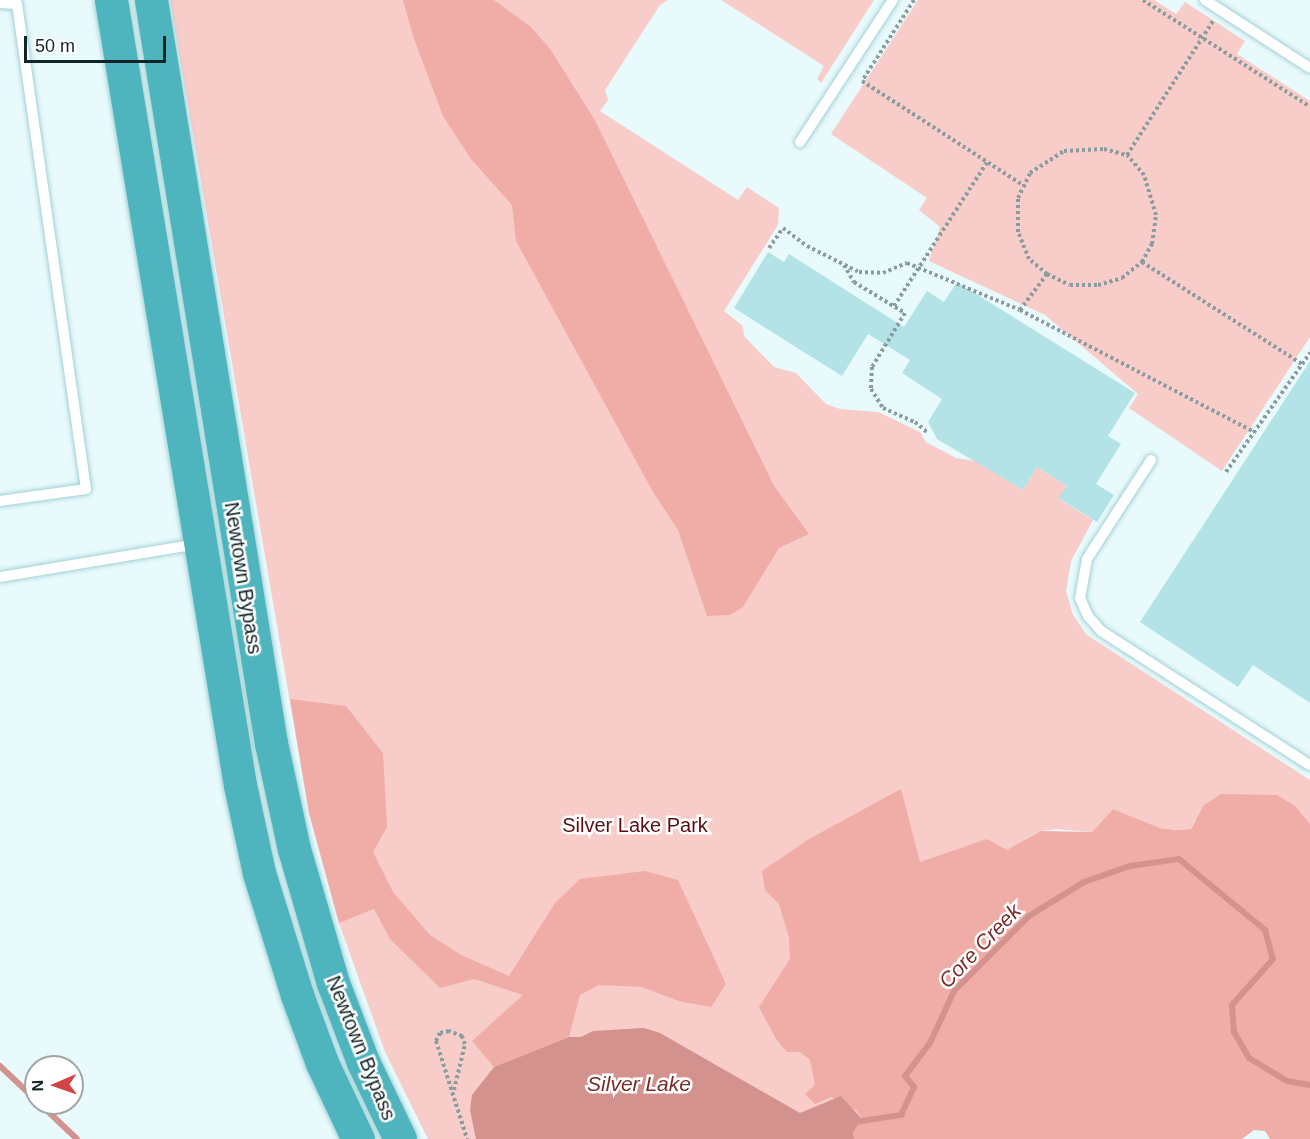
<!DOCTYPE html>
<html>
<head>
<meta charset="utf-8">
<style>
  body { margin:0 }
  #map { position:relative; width:1310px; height:1139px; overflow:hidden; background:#e8fafc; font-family:Arial,sans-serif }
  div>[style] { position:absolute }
  .green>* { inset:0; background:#f8ccc8 }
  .forest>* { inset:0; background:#f0ada8 }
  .water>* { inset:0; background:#d3928e }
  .stream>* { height:6px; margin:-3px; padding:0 3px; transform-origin:3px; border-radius:3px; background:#d3928e }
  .building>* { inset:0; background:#b3e3e7 }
  .path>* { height:4px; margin-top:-2px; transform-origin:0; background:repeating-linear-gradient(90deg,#8a9c9e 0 3px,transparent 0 6px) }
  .roads { filter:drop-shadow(0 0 2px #a2d1d6) drop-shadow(0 0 2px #a2d1d6) }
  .service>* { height:10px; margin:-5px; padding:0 5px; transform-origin:5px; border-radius:5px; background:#fff }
  .trunk>* { height:33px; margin:-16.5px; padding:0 16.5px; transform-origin:16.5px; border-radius:16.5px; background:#4eb4be }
  span { translate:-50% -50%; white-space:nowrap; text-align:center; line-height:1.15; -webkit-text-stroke:5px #fff; paint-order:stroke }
  .street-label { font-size:20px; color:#112426 }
  .park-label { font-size:20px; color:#5b0d13 }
  .water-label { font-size:21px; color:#7a2c2c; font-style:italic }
  .north { position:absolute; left:24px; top:1055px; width:60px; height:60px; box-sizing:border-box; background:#fff; border:2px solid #a0a7a8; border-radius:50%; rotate:268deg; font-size:16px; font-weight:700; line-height:24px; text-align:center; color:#112426 }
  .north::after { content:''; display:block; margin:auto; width:21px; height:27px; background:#d34447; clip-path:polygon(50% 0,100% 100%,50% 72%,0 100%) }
  .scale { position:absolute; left:24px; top:36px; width:142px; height:27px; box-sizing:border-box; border:3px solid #112426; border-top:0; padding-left:8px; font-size:18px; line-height:21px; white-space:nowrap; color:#112426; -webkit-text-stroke:4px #fff; paint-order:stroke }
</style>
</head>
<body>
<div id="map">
  <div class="green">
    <div style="clip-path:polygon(170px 0,404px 0,773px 486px,595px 120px,551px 50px,494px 0,668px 0,660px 5px,605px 90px,608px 100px,600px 111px,738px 200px,747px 187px,779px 208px,778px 225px,724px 311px,743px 326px,744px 336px,774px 367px,796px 373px,826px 404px,840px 409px,878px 412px,920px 432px,926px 442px,956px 458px,976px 461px,1023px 490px,1037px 467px,1067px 486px,1059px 499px,1093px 520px,1071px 561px,1066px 591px,1073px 615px,1087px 635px,1310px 780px,1310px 824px,1195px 820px,1191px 829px,1176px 830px,1160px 828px,1113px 809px,1092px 832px,1056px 829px,1041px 831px,1030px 837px,954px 1139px,428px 1139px,385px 1052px,339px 923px,309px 813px)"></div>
    <div style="clip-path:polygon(721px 0,874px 0,821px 83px,817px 79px,824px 66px)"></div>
    <div style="clip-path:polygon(918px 0,1154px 0,1176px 14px,1185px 2px,1245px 41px,1237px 54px,1310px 101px,1310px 337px,1222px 471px,1129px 408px,1138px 394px,1045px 315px,929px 261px,940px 227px,919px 210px,927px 198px,831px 134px)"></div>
  </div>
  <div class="forest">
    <div style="clip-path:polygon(403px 0,494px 0,531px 27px,551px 50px,595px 120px,774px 486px,809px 534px,779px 548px,743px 607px,730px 615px,707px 616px,678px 530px,653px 492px,516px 241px,512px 205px,471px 159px,443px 116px,414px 39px)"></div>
    <div style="clip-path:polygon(290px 699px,346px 706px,383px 753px,387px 827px,373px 852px,393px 892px,430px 935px,461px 955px,509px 976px,555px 903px,580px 879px,645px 871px,678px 880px,726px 984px,711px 1007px,679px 1001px,642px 987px,599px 985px,580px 995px,569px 1037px,494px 1067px,472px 1041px,523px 995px,474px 979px,440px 988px,390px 939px,374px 909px,339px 923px,309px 813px)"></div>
    <div style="clip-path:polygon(901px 789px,920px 862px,987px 839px,1007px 850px,1041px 831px,1092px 832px,1113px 809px,1160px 828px,1176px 830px,1191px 829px,1204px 805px,1221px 794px,1277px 795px,1295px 806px,1310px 824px,1310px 1139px,1270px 1139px,1265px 1131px,1254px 1130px,1242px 1139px,854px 1139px,853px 1132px,862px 1118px,856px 1110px,831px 1097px,815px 1104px,805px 1094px,815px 1085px,810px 1060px,800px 1052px,787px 1052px,776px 1039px,759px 1007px,790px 959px,789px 938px,779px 904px,765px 890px,762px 871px,809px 839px)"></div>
  </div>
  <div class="water">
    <div style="clip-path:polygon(644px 1028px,660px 1033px,800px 1113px,841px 1096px,862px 1119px,853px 1132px,854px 1139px,476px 1139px,470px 1110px,472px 1095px,494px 1067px,569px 1037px,581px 1037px,593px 1031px)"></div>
  </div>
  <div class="stream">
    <div style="left:0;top:1066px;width:50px;rotate:43.4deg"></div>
    <div style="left:39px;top:1103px;width:52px;rotate:43.5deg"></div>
    <div style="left:855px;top:1122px;width:47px;rotate:-8.7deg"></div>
    <div style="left:901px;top:1115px;width:31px;rotate:-65deg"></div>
    <div style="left:914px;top:1087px;width:14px;rotate:-129deg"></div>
    <div style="left:905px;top:1076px;width:41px;rotate:-52.9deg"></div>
    <div style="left:930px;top:1043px;width:57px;rotate:-65.2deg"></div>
    <div style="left:954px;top:991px;width:106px;rotate:-45deg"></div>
    <div style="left:1029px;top:916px;width:65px;rotate:-31.7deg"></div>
    <div style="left:1084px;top:882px;width:49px;rotate:-19.2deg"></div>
    <div style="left:1130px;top:866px;width:49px;rotate:-8.1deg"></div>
    <div style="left:1179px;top:859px;width:112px;rotate:39.5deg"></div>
    <div style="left:1265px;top:930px;width:30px;rotate:75deg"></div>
    <div style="left:1273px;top:959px;width:62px;rotate:131.7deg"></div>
    <div style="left:1232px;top:1005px;width:27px;rotate:86deg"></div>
    <div style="left:1234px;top:1032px;width:30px;rotate:60deg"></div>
    <div style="left:1249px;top:1058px;width:44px;rotate:31.2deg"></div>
    <div style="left:1287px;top:1081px;width:23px;rotate:10deg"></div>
  </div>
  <div class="building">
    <div style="clip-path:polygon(768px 252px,784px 262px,789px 254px,904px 327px,927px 291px,944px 302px,957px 282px,1135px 393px,1108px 436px,1121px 444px,1096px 484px,1114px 495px,1097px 522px,1058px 498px,1067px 486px,1037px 467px,1023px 490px,937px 439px,928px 422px,942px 399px,902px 373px,910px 360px,868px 334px,842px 376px,734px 308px)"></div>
    <div style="clip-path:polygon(1310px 361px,1310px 703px,1253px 665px,1238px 687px,1140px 622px)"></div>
  </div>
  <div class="path">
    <div style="left:914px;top:0;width:96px;rotate:122.7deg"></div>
    <div style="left:862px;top:81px;width:192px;rotate:32.9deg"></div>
    <div style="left:1143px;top:0;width:198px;rotate:32.6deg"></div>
    <div style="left:769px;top:248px;width:24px;rotate:-55deg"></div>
    <div style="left:783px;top:228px;width:30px;rotate:37deg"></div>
    <div style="left:807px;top:246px;width:58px;rotate:26.6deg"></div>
    <div style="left:859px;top:272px;width:24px;rotate:2deg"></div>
    <div style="left:883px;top:273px;width:26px;rotate:-23deg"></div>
    <div style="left:907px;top:263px;width:122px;rotate:22.6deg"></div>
    <div style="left:1020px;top:310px;width:264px;rotate:27.5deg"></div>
    <div style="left:1142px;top:262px;width:190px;rotate:32.5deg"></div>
    <div style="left:844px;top:265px;width:20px;rotate:60deg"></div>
    <div style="left:854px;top:282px;width:60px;rotate:31.3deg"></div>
    <div style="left:905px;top:313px;width:63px;rotate:121.4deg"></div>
    <div style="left:872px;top:367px;width:22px;rotate:93deg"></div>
    <div style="left:871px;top:389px;width:22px;rotate:58deg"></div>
    <div style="left:883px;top:408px;width:35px;rotate:24deg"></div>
    <div style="left:915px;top:422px;width:17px;rotate:40deg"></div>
    <div style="left:1047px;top:274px;width:23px;rotate:-140deg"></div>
    <div style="left:1029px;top:259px;width:29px;rotate:-112deg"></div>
    <div style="left:1018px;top:232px;width:34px;rotate:-90deg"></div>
    <div style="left:1018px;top:198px;width:28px;rotate:-64deg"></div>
    <div style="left:1030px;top:173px;width:40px;rotate:-32.9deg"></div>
    <div style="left:1064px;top:151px;width:40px;rotate:-2.9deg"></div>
    <div style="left:1104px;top:149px;width:24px;rotate:15deg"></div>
    <div style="left:894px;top:306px;width:171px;rotate:-57.1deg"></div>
    <div style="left:1020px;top:310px;width:45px;rotate:-53.1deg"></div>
    <div style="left:1047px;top:274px;width:25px;rotate:26deg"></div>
    <div style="left:1070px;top:285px;width:28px"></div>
    <div style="left:1098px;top:285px;width:25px;rotate:-16deg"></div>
    <div style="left:1122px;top:278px;width:26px;rotate:-39deg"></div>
    <div style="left:1142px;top:262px;width:21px;rotate:-61deg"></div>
    <div style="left:1152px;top:244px;width:29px;rotate:-82deg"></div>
    <div style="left:1156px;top:215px;width:42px;rotate:-106.7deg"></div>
    <div style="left:1144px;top:175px;width:26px;rotate:-130deg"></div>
    <div style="left:1127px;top:155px;width:159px;rotate:-57.3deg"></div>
    <div style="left:1226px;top:472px;width:146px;rotate:-54.8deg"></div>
    <div style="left:454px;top:1090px;width:47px;rotate:-76.6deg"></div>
    <div style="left:465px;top:1044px;width:9px;rotate:-111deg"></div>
    <div style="left:462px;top:1036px;width:14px;rotate:-159deg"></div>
    <div style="left:449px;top:1031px;width:9px;rotate:167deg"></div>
    <div style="left:440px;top:1033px;width:9px;rotate:117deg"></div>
    <div style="left:436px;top:1041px;width:103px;rotate:72.4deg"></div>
  </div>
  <div class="roads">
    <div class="service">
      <div style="left:1205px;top:0;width:125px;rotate:32.9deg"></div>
      <div style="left:0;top:3px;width:17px;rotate:3deg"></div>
      <div style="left:17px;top:4px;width:490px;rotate:81.9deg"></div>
      <div style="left:86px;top:489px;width:87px;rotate:172.1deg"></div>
      <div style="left:800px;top:142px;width:170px;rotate:-56.8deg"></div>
      <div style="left:1151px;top:460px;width:118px;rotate:122.9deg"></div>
      <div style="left:1087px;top:559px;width:40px;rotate:100deg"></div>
      <div style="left:1080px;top:598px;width:20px;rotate:66deg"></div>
      <div style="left:1088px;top:616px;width:20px;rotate:49deg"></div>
      <div style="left:1101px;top:631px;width:248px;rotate:32.7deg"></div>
      <div style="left:0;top:577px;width:201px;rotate:-9.5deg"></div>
    </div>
    <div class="trunk">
      <div style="left:111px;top:0;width:796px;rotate:80.67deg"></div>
      <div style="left:240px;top:785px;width:90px;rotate:77.8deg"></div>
      <div style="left:259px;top:873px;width:128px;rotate:72.7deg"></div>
      <div style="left:297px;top:995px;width:72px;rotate:69.8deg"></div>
      <div style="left:322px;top:1063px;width:84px;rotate:64.7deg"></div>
      <div style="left:151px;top:0;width:753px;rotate:80.83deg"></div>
      <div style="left:271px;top:743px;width:108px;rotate:77.8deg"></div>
      <div style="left:294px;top:849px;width:140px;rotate:73.8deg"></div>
      <div style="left:333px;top:983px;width:85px;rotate:69.2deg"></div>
      <div style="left:363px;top:1062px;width:85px;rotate:64.3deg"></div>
    </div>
  </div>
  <div class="street-label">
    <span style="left:243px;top:578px;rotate:81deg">Newtown Bypass</span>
    <span style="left:361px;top:1048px;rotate:68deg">Newtown Bypass</span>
  </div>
  <div class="park-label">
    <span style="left:635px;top:825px">Silver Lake Park</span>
  </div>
  <div class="water-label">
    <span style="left:980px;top:946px;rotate:-46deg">Core Creek</span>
    <span style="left:639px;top:1084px">Silver Lake</span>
  </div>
  <div class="north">N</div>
  <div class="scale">50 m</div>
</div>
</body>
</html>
